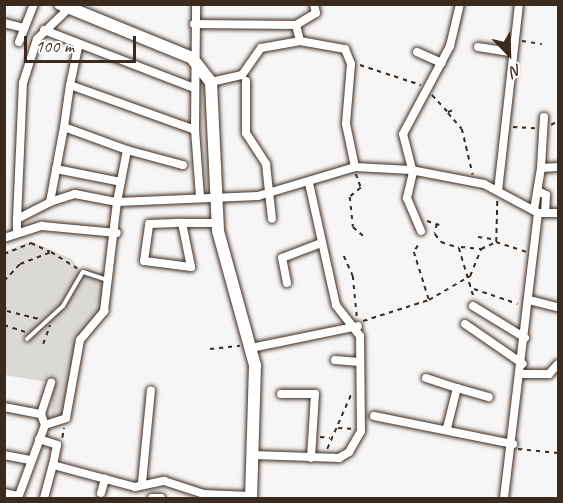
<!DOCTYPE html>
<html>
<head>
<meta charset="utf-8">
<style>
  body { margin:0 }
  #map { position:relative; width:563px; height:503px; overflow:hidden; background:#f7f6f6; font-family:Caveat,sans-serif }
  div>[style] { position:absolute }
  .green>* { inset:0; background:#dbd9d6 }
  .path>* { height:1.5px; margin-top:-0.75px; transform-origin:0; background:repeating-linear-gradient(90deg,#3b2a1e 0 4.5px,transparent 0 9px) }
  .roads { filter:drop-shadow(0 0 2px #3b2a1e) drop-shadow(0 0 2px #3b2a1e) }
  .lane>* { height:4px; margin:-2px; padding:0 2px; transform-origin:2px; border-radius:2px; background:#fff }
  .street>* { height:8px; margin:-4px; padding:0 4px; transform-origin:4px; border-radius:4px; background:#fff }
  .secondary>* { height:12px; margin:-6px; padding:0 6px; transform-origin:6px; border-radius:6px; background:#fff }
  span { translate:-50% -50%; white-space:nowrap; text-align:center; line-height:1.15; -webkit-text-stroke:6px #fff; paint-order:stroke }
  .frame { position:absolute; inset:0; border:6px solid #3b2a1e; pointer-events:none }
  .north { position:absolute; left:479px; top:24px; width:60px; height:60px; -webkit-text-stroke:4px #fff; paint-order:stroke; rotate:157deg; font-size:16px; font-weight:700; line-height:24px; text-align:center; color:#3b2a1e }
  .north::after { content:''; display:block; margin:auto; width:21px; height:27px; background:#3b2a1e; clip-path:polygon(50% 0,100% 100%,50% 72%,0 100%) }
  .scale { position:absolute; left:24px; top:36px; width:112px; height:27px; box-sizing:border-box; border:3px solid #3b2a1e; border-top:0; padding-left:8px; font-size:18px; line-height:21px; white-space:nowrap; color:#3b2a1e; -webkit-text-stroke:4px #fff; paint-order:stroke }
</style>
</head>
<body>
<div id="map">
  <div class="green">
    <div style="clip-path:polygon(30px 241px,72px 259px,79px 269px,109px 274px,100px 310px,79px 336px,64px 416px,51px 421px,53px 383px,5px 375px,4px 252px)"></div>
  </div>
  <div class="path">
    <div style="left:522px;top:41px;width:20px;rotate:9deg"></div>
    <div style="left:360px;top:65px;width:64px;rotate:18.2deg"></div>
    <div style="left:432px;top:95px;width:23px;rotate:47deg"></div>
    <div style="left:448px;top:112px;width:5px;rotate:-22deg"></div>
    <div style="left:448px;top:113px;width:21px;rotate:49deg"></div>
    <div style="left:462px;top:129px;width:47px;rotate:76.6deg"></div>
    <div style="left:551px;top:125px;width:8px;rotate:-30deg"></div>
    <div style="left:513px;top:127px;width:22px;rotate:3deg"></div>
    <div style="left:356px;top:174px;width:15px;rotate:70deg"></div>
    <div style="left:361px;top:188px;width:14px;rotate:141deg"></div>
    <div style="left:350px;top:197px;width:30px;rotate:84deg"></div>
    <div style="left:353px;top:227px;width:18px;rotate:41deg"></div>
    <div style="left:427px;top:221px;width:13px;rotate:18deg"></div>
    <div style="left:437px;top:224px;width:10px;rotate:101deg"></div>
    <div style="left:435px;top:234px;width:10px;rotate:53deg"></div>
    <div style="left:441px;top:242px;width:19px;rotate:18deg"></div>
    <div style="left:459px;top:248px;width:52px;rotate:73.3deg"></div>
    <div style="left:478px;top:237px;width:14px;rotate:8deg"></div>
    <div style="left:496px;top:242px;width:32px;rotate:18deg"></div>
    <div style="left:418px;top:246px;width:7px;rotate:124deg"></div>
    <div style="left:414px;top:252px;width:50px;rotate:72.6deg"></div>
    <div style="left:429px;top:300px;width:48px;rotate:-30.3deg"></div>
    <div style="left:470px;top:276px;width:29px;rotate:-68deg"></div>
    <div style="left:461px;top:247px;width:20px;rotate:6deg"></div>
    <div style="left:481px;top:249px;width:17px;rotate:-25deg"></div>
    <div style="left:496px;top:242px;width:41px;rotate:-88.6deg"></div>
    <div style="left:4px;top:254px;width:29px;rotate:-22deg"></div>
    <div style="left:31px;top:243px;width:21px;rotate:25deg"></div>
    <div style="left:344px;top:256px;width:22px;rotate:66deg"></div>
    <div style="left:353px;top:276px;width:41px;rotate:84.4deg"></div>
    <div style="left:4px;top:281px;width:23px;rotate:-47deg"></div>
    <div style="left:20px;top:264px;width:33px;rotate:-21deg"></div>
    <div style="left:51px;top:252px;width:31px;rotate:32deg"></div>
    <div style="left:474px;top:289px;width:46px;rotate:18.8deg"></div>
    <div style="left:4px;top:306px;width:6px;rotate:59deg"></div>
    <div style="left:7px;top:311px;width:34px;rotate:14deg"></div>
    <div style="left:363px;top:321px;width:69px;rotate:-17.7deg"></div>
    <div style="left:4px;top:325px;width:23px;rotate:18deg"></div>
    <div style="left:43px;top:344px;width:20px;rotate:-70deg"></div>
    <div style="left:210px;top:349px;width:30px;rotate:-6deg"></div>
    <div style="left:338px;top:428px;width:16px;rotate:4deg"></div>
    <div style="left:320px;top:437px;width:10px;rotate:6deg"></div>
    <div style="left:62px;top:438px;width:10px;rotate:-79deg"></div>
    <div style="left:327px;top:449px;width:62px;rotate:-66.3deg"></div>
    <div style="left:518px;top:449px;width:40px;rotate:5.7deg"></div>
  </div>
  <div class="roads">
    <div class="lane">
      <div style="left:27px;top:339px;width:49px;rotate:-42.5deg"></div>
      <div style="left:63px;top:306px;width:39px;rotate:-60deg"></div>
      <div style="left:83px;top:272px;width:26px;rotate:18deg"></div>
    </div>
    <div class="street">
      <div style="left:4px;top:23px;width:21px;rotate:14deg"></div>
      <div style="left:194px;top:24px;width:102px;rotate:0.6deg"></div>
      <div style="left:44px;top:30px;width:161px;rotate:21.1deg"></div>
      <div style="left:300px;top:41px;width:16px;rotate:-104deg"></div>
      <div style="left:296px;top:25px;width:23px;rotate:-31deg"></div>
      <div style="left:316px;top:13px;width:9px;rotate:-103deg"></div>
      <div style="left:19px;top:42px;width:41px;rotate:-68.5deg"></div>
      <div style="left:478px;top:47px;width:32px;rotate:9deg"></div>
      <div style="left:417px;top:52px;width:27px;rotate:24deg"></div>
      <div style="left:246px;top:81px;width:52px;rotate:90deg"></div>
      <div style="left:246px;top:133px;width:37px;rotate:57deg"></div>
      <div style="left:266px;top:164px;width:55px;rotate:83.8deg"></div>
      <div style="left:211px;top:82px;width:32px;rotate:-13deg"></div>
      <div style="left:242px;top:75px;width:33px;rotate:-55deg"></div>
      <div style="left:261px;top:48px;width:40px;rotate:-10deg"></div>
      <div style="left:300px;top:41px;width:46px;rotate:10.1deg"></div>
      <div style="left:345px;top:49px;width:16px;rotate:68deg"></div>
      <div style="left:351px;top:64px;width:60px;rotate:94.8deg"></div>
      <div style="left:346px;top:124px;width:44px;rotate:78.2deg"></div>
      <div style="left:70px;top:85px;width:39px;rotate:-78deg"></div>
      <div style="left:544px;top:117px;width:51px;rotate:93.4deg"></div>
      <div style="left:541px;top:168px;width:17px;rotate:-3deg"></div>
      <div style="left:64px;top:127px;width:42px;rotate:-81.9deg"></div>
      <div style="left:70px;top:85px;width:133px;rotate:19.8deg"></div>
      <div style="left:195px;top:130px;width:126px;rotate:-89.5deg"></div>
      <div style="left:195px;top:130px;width:67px;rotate:85.7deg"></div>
      <div style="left:56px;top:169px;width:66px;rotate:11.3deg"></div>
      <div style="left:498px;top:191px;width:188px;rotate:-83.6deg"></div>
      <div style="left:538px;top:191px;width:9px;rotate:27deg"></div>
      <div style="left:546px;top:195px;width:18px;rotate:93deg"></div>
      <div style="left:50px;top:202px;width:26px;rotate:-18deg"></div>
      <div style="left:75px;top:194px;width:43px;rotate:10.8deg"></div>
      <div style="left:117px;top:202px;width:53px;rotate:-79.1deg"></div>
      <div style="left:127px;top:150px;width:58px;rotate:15deg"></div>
      <div style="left:534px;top:210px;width:43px;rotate:-80.5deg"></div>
      <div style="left:17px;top:219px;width:136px;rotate:-87.5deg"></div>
      <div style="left:23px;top:83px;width:46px;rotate:-72.3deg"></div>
      <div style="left:37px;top:39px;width:43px;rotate:-44.1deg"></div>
      <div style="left:182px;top:223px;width:45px;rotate:78.4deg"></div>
      <div style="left:191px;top:267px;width:47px;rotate:-172.7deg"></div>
      <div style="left:144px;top:261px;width:37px;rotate:-82deg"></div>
      <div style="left:149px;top:224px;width:33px;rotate:-2deg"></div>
      <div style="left:182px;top:223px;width:35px"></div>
      <div style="left:421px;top:231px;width:36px;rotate:-113deg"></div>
      <div style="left:407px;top:198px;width:26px;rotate:-77deg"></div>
      <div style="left:413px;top:173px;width:40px;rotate:-104.4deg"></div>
      <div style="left:403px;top:134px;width:100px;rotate:-61.9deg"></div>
      <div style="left:450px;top:46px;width:43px;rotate:-76.6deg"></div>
      <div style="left:17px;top:232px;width:13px;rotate:-90deg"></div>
      <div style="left:17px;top:219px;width:37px;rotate:-27deg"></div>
      <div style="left:50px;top:202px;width:76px;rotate:-79.4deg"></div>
      <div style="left:64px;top:127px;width:67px;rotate:20.1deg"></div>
      <div style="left:4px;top:238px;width:40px;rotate:-18deg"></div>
      <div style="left:42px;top:226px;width:75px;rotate:5.3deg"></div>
      <div style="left:287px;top:283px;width:25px;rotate:-101deg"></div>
      <div style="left:282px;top:258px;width:42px;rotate:-21deg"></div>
      <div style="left:529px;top:300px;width:30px;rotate:14deg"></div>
      <div style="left:473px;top:306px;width:61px;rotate:31.6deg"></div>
      <div style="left:465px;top:324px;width:70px;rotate:34.6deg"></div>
      <div style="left:251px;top:348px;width:109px;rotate:-11.6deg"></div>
      <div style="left:335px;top:360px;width:24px;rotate:5deg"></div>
      <div style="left:523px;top:374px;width:26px"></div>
      <div style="left:549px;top:374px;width:13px;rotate:-48deg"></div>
      <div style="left:426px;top:378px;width:33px;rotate:18deg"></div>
      <div style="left:457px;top:388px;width:41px;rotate:104deg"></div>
      <div style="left:457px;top:388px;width:33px;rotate:16deg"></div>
      <div style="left:281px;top:394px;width:34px"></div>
      <div style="left:315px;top:394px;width:64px;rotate:93.6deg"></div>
      <div style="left:4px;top:407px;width:38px;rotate:11deg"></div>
      <div style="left:41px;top:414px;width:12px;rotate:70deg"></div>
      <div style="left:45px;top:425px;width:78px;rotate:110.3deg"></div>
      <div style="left:41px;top:414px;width:33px;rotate:-72deg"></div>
      <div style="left:374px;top:416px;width:142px;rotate:11.4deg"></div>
      <div style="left:45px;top:425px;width:22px;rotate:-18deg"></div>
      <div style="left:66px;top:418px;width:79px;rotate:-79.8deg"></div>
      <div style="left:80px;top:340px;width:38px;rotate:-50deg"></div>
      <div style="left:104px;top:311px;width:110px;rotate:-83.2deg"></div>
      <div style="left:117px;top:202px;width:141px;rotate:-2.4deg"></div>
      <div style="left:258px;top:196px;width:101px;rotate:-16.6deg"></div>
      <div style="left:355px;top:167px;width:56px;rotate:3.1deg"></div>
      <div style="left:411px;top:170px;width:74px;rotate:10.9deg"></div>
      <div style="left:484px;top:184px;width:61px;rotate:28.2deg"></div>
      <div style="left:538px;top:213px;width:20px"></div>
      <div style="left:39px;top:439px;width:19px;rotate:18deg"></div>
      <div style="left:57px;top:445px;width:20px;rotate:101deg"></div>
      <div style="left:53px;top:465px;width:85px;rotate:15deg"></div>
      <div style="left:135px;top:487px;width:30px;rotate:-12deg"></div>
      <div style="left:164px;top:481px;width:42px;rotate:18deg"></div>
      <div style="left:204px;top:494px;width:47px;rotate:2.4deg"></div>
      <div style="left:4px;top:455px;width:25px;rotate:11deg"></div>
      <div style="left:253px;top:455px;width:86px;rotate:2deg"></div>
      <div style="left:339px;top:458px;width:12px;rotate:-31deg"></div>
      <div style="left:349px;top:452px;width:24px;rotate:-60deg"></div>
      <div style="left:361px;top:431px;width:95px;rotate:-90.6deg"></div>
      <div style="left:360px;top:336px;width:39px;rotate:-128deg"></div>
      <div style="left:336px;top:305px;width:125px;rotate:-102.5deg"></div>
      <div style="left:142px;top:483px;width:93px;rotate:-84.5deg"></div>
      <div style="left:4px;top:493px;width:14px;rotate:12deg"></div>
      <div style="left:101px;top:493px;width:15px;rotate:-74deg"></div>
      <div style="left:44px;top:498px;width:34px;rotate:-75deg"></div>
      <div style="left:152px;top:498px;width:9px"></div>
      <div style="left:504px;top:498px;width:287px;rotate:-83.2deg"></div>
    </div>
    <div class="secondary">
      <div style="left:60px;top:4px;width:143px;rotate:22.2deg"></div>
      <div style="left:192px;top:58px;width:31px;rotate:52deg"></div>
      <div style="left:211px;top:82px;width:149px;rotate:87.3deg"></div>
      <div style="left:218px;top:231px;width:139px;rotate:74.6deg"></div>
      <div style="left:255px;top:365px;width:133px;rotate:91.7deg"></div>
    </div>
  </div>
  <div class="frame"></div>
  <div class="north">N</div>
  <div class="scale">100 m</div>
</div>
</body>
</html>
